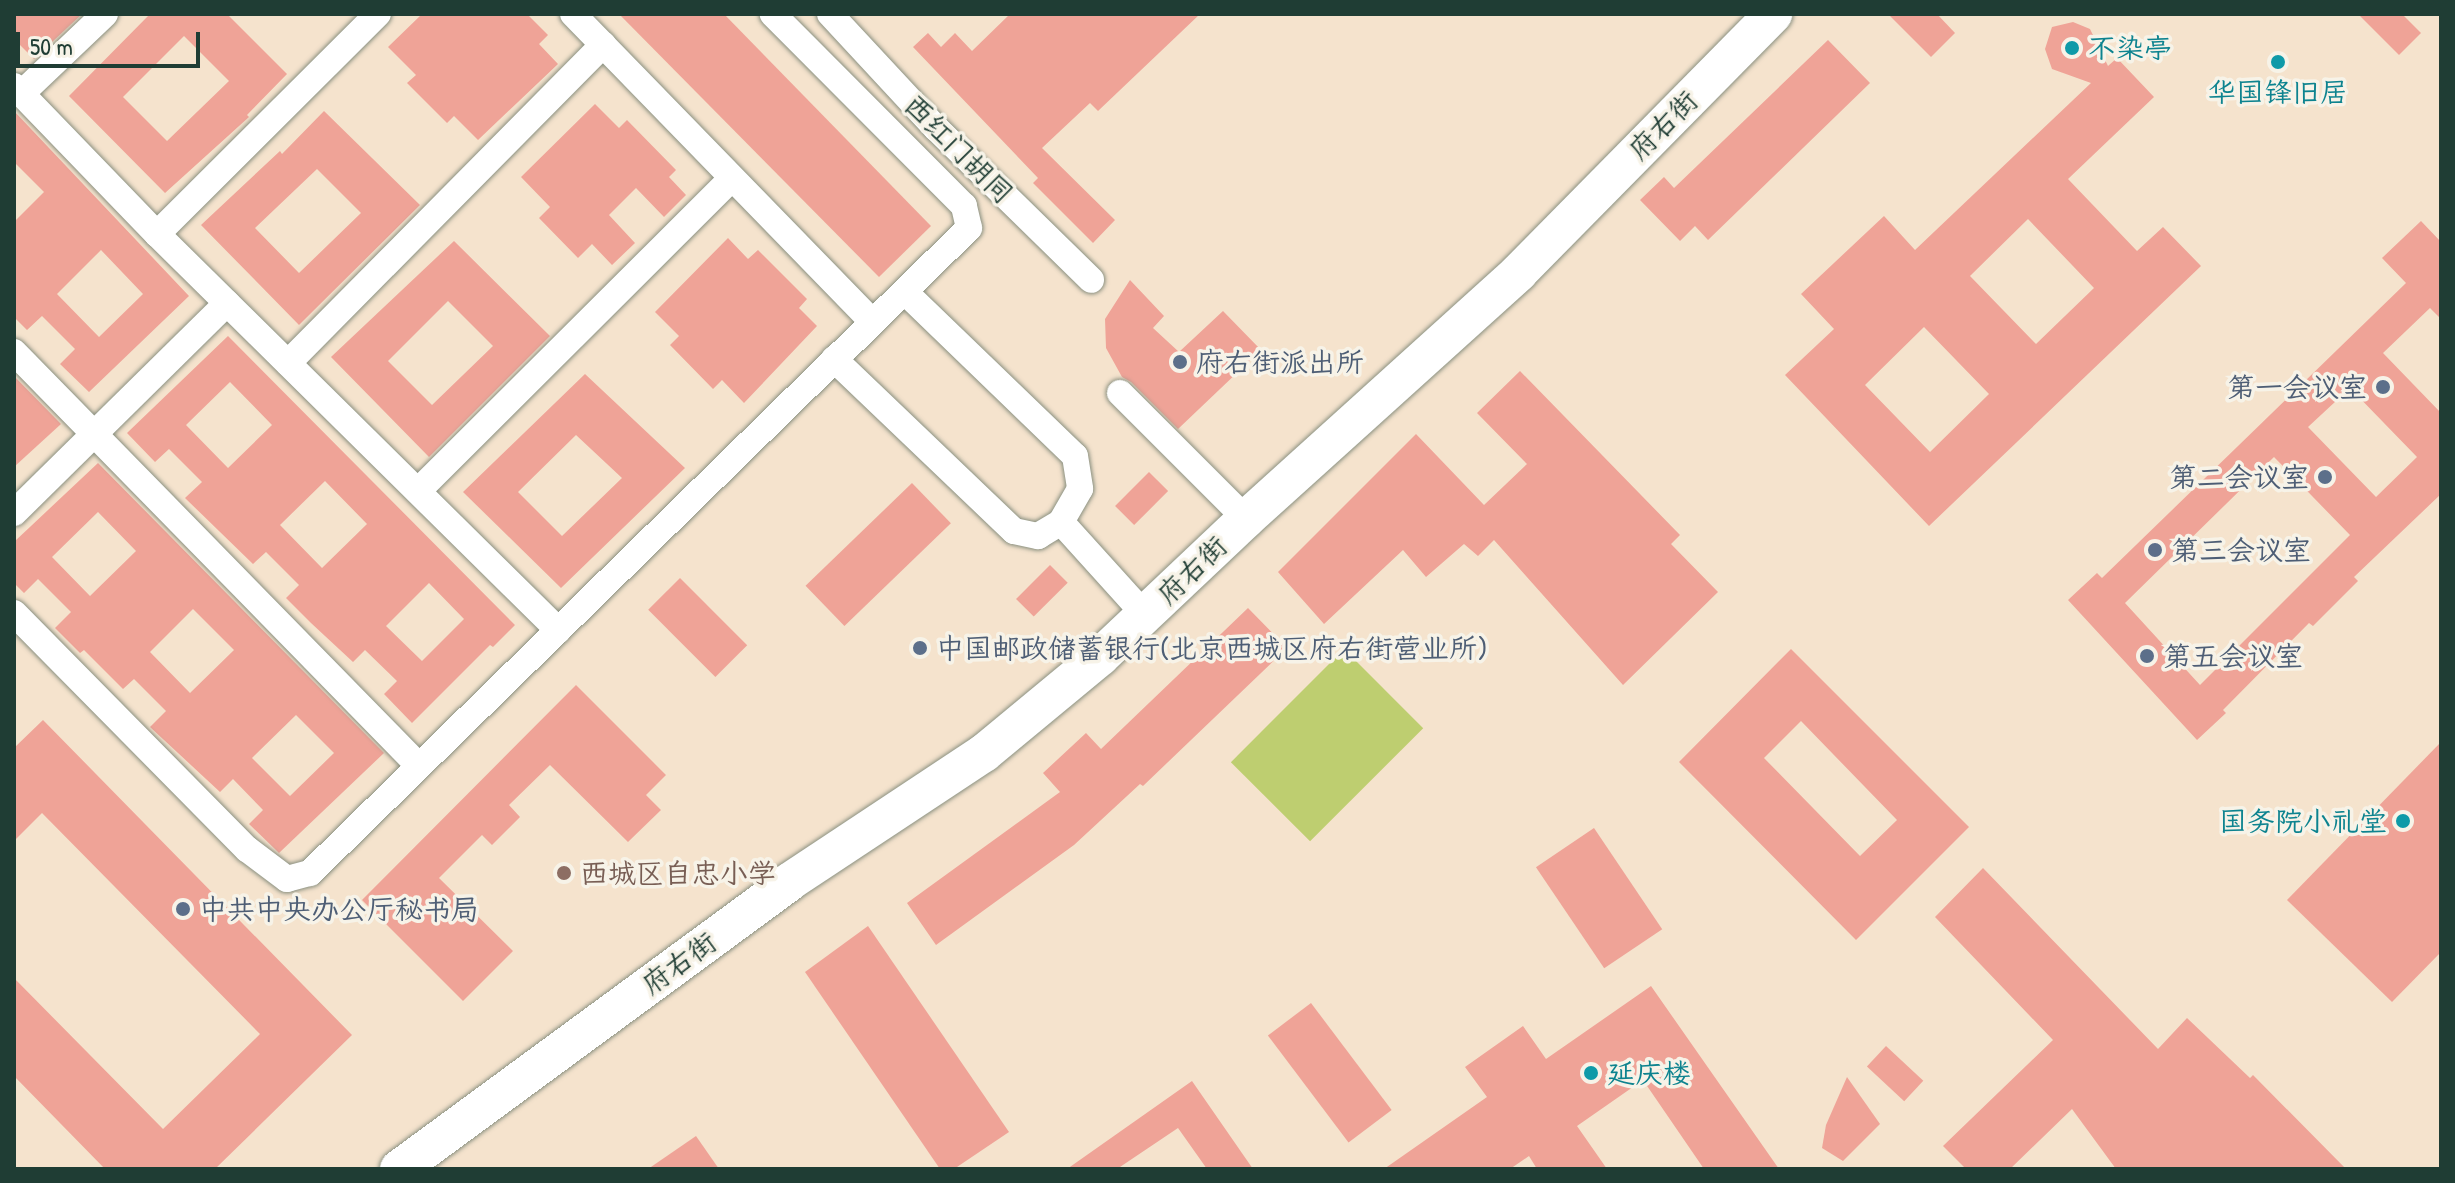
<!DOCTYPE html>
<html>
<head>
<meta charset="utf-8">
<style>
  body { margin:0 }
  #map { position:relative; width:2455px; height:1183px; overflow:hidden; background:#f5e3cd; font-family:"Patrick Hand","LXGW WenKai TC",sans-serif }
  div>[style] { position:absolute }
  .green>* { inset:0; background:#bece70; transform-origin:0 0 }
  .building>* { inset:0; background:#efa397; transform-origin:0 0 }
  .roads { filter:drop-shadow(0 0 2px #8a9080) drop-shadow(0 0 2px #8a9080) }
  .street>* { height:26px; margin:-13px; padding:0 13px; transform-origin:13px; border-radius:13px; background:#fff }
  .secondary>* { height:38px; margin:-19px; padding:0 19px; transform-origin:19px; border-radius:19px; background:#fff }
  .dots>* { width:22px; height:22px; translate:-50% -50%; box-sizing:border-box; border:4px solid #f7f3e8; border-radius:50% }
  span { translate:-50% -50%; white-space:nowrap; text-align:center; line-height:1.15; -webkit-text-stroke:7px #f7f3e8; paint-order:stroke }
  .culture-label { font-size:28px; color:#0d838f }
  .left { translate:0 -50%; text-align:left }
  .right { translate:-100% -50%; text-align:right }
  .street-label { font-size:28px; color:#1f3d34 }
  .service-label { font-size:28px; color:#4e5e75 }
  .education-label { font-size:28px; color:#785e54 }
  .frame { position:absolute; inset:0; border:16px solid #1f3d34; pointer-events:none }
  .scale { position:absolute; left:16px; top:32px; width:184px; height:36px; box-sizing:border-box; border:4px solid #1f3d34; border-top:0; padding-left:10px; font-size:24px; line-height:28px; white-space:nowrap; color:#1f3d34; -webkit-text-stroke:6px #f7f3e8; paint-order:stroke }
</style>
</head>
<body>
<div id="map">
  <div class="green">
    <div style="left:1344px;top:649px;width:112px;height:160px;rotate:45deg"></div>
  </div>
  <div class="building">
    <div style="clip-path:polygon(14px 14px,82px 14px,34px 59px,14px 39px)"></div>
    <div style="clip-path:polygon(evenodd,150px 14px,227px 14px,287px 74px,247px 115px,249px 117px,165px 193px,69px 96px,150px 14px,184px 36px,229px 81px,167px 141px,123px 97px,184px 36px)"></div>
    <div style="clip-path:polygon(422px 14px,527px 14px,548px 35px,539px 44px,558px 64px,478px 140px,454px 116px,447px 123px,407px 83px,416px 75px,388px 47px)"></div>
    <div style="clip-path:polygon(619px 14px,724px 14px,931px 226px,879px 277px)"></div>
    <div style="clip-path:polygon(1010px 14px,1200px 14px,1098px 111px,1090px 103px,1042px 148px,1115px 220px,1093px 243px,1033px 183px,1038px 178px,913px 47px,928px 33px,941px 47px,955px 33px,972px 51px)"></div>
    <div style="clip-path:polygon(1888px 14px,1937px 14px,1955px 33px,1931px 57px)"></div>
    <div style="clip-path:polygon(2358px 14px,2402px 14px,2421px 33px,2399px 55px)"></div>
    <div style="clip-path:polygon(evenodd,2073px 22px,2090px 29px,2108px 66px,2117px 58px,2154px 97px,2068px 179px,2137px 251px,2163px 227px,2201px 266px,1929px 526px,1785px 375px,1834px 329px,1801px 294px,1884px 216px,1915px 250px,2091px 83px,2052px 69px,2045px 49px,2052px 27px,2073px 22px,2028px 219px,2094px 288px,2036px 344px,1970px 276px,2028px 219px,2073px 22px,1924px 327px,1989px 394px,1930px 452px,1865px 385px,1924px 327px)"></div>
    <div style="clip-path:polygon(1828px 40px,1870px 83px,1708px 240px,1695px 226px,1680px 241px,1640px 200px,1664px 177px,1674px 188px)"></div>
    <div style="clip-path:polygon(595px 104px,619px 128px,627px 120px,676px 170px,669px 177px,686px 195px,664px 217px,636px 188px,609px 215px,635px 243px,612px 265px,592px 244px,578px 258px,539px 218px,550px 207px,521px 177px)"></div>
    <div style="clip-path:polygon(evenodd,14px 111px,189px 296px,89px 392px,60px 364px,75px 349px,42px 316px,27px 330px,14px 317px,14px 222px,44px 192px,14px 162px,14px 111px,101px 250px,143px 294px,99px 337px,57px 294px,101px 250px)"></div>
    <div style="clip-path:polygon(evenodd,324px 111px,420px 205px,299px 325px,201px 225px,280px 151px,282px 154px,324px 111px,317px 169px,361px 213px,299px 273px,255px 228px,317px 169px)"></div>
    <div style="clip-path:polygon(evenodd,2421px 221px,2441px 242px,2441px 319px,2430px 308px,2383px 353px,2441px 413px,2441px 494px,2354px 577px,2358px 581px,2313px 626px,2309px 623px,2223px 710px,2226px 713px,2197px 740px,2068px 600px,2097px 573px,2102px 578px,2406px 283px,2382px 258px,2421px 221px,2350px 388px,2417px 457px,2376px 497px,2308px 427px,2350px 388px,2421px 221px,2274px 457px,2350px 535px,2200px 685px,2125px 603px,2274px 457px)"></div>
    <div style="clip-path:polygon(728px 238px,748px 259px,758px 250px,807px 299px,799px 308px,817px 326px,744px 403px,722px 380px,713px 389px,670px 345px,679px 336px,655px 312px)"></div>
    <div style="clip-path:polygon(evenodd,454px 241px,550px 336px,429px 457px,331px 357px,454px 241px,448px 301px,493px 346px,432px 405px,388px 361px,448px 301px)"></div>
    <div style="clip-path:polygon(1130px 280px,1164px 316px,1153px 328px,1179px 352px,1223px 311px,1261px 350px,1178px 429px,1131px 382px,1122px 377px,1106px 348px,1105px 319px)"></div>
    <div style="clip-path:polygon(evenodd,228px 336px,515px 625px,493px 647px,490px 645px,412px 723px,384px 694px,397px 681px,365px 650px,353px 662px,311px 623px,286px 598px,299px 585px,266px 552px,253px 564px,185px 498px,202px 482px,169px 449px,155px 462px,127px 433px,228px 336px,230px 382px,272px 425px,228px 468px,186px 425px,230px 382px,228px 336px,325px 481px,367px 524px,322px 568px,280px 525px,325px 481px,228px 336px,429px 583px,464px 619px,422px 661px,386px 626px,429px 583px)"></div>
    <div style="clip-path:polygon(1520px 371px,1680px 535px,1671px 544px,1718px 592px,1623px 685px,1494px 540px,1478px 556px,1464px 544px,1426px 577px,1403px 550px,1324px 624px,1278px 572px,1416px 434px,1484px 505px,1527px 464px,1477px 413px)"></div>
    <div style="clip-path:polygon(evenodd,585px 374px,685px 468px,561px 588px,463px 492px,585px 374px,576px 435px,622px 478px,562px 536px,518px 492px,576px 435px)"></div>
    <div style="clip-path:polygon(14px 376px,61px 424px,14px 467px)"></div>
    <div style="clip-path:polygon(evenodd,98px 463px,384px 753px,279px 853px,249px 824px,263px 810px,233px 779px,220px 792px,150px 727px,166px 711px,134px 679px,123px 689px,84px 650px,80px 653px,55px 628px,71px 612px,38px 579px,24px 593px,14px 583px,14px 542px,98px 463px,98px 512px,136px 551px,90px 596px,52px 557px,98px 512px,98px 463px,193px 609px,234px 650px,190px 693px,150px 652px,193px 609px,98px 463px,296px 715px,334px 753px,290px 796px,252px 758px,296px 715px)"></div>
    <div style="left:1149px;top:472px;width:27px;height:48px;rotate:45deg"></div>
    <div style="left:912px;top:483px;width:56px;height:148px;rotate:46deg"></div>
    <div style="left:1050px;top:565px;width:25px;height:48px;rotate:45deg"></div>
    <div style="left:680px;top:578px;width:95px;height:45px;rotate:45deg"></div>
    <div style="clip-path:polygon(1248px 608px,1287px 648px,1143px 786px,1140px 784px,1074px 845px,936px 945px,907px 903px,1060px 792px,1043px 773px,1086px 733px,1101px 749px)"></div>
    <div style="clip-path:polygon(evenodd,1791px 649px,1969px 827px,1856px 940px,1679px 762px,1791px 649px,1801px 721px,1897px 820px,1860px 856px,1764px 758px,1801px 721px)"></div>
    <div style="clip-path:polygon(576px 685px,666px 775px,646px 795px,661px 810px,628px 842px,550px 765px,509px 805px,520px 817px,492px 845px,482px 835px,439px 878px,513px 951px,463px 1001px,362px 900px)"></div>
    <div style="clip-path:polygon(43px 720px,352px 1035px,215px 1169px,105px 1169px,14px 1076px,14px 978px,163px 1129px,260px 1034px,42px 813px,14px 841px,14px 748px)"></div>
    <div style="clip-path:polygon(2441px 742px,2441px 952px,2392px 1002px,2287px 900px)"></div>
    <div style="left:1594px;top:828px;width:122px;height:70px;rotate:56deg"></div>
    <div style="clip-path:polygon(1983px 868px,2158px 1049px,2187px 1018px,2250px 1078px,2253px 1075px,2346px 1169px,2116px 1169px,2072px 1109px,2010px 1169px,1966px 1169px,1943px 1146px,2053px 1040px,1935px 917px)"></div>
    <div style="clip-path:polygon(868px 926px,1009px 1132px,954px 1169px,940px 1169px,805px 972px)"></div>
    <div style="clip-path:polygon(1651px 986px,1779px 1169px,1704px 1169px,1643px 1080px,1577px 1126px,1607px 1169px,1537px 1169px,1529px 1156px,1510px 1169px,1384px 1169px,1487px 1097px,1465px 1067px,1523px 1026px,1546px 1059px)"></div>
    <div style="left:1311px;top:1003px;width:134px;height:54px;rotate:53deg"></div>
    <div style="left:1886px;top:1046px;width:51px;height:28px;rotate:43deg"></div>
    <div style="clip-path:polygon(1847px 1077px,1880px 1124px,1843px 1161px,1822px 1148px,1826px 1125px)"></div>
    <div style="clip-path:polygon(1192px 1081px,1253px 1169px,1207px 1169px,1178px 1128px,1117px 1169px,1067px 1169px)"></div>
    <div style="clip-path:polygon(696px 1136px,719px 1169px,648px 1169px)"></div>
  </div>
  <div class="roads">
    <div class="street">
      <div style="left:573px;top:14px;width:429px;rotate:45.8deg"></div>
      <div style="left:830px;top:14px;width:156px;rotate:47.1deg"></div>
      <div style="left:936px;top:128px;width:217px;rotate:44.4deg"></div>
      <div style="left:14px;top:86px;width:206px;rotate:46deg"></div>
      <div style="left:157px;top:234px;width:564px;rotate:44.64deg"></div>
      <div style="left:21px;top:94px;width:116px;rotate:-43.6deg"></div>
      <div style="left:157px;top:234px;width:312px;rotate:-44.9deg"></div>
      <div style="left:905px;top:292px;width:236px;rotate:44deg"></div>
      <div style="left:1075px;top:456px;width:33px;rotate:81deg"></div>
      <div style="left:1080px;top:489px;width:38px;rotate:120deg"></div>
      <div style="left:1061px;top:522px;width:125px;rotate:47.9deg"></div>
      <div style="left:14px;top:352px;width:579px;rotate:45.63deg"></div>
      <div style="left:834px;top:359px;width:249px;rotate:43.7deg"></div>
      <div style="left:1014px;top:531px;width:25px;rotate:12deg"></div>
      <div style="left:1038px;top:536px;width:27px;rotate:-31deg"></div>
      <div style="left:288px;top:363px;width:448px;rotate:-45.3deg"></div>
      <div style="left:1120px;top:393px;width:178px;rotate:45deg"></div>
      <div style="left:418px;top:491px;width:443px;rotate:-44.9deg"></div>
      <div style="left:14px;top:513px;width:299px;rotate:-44.6deg"></div>
      <div style="left:14px;top:613px;width:332px;rotate:45.4deg"></div>
      <div style="left:247px;top:849px;width:50px;rotate:36.9deg"></div>
      <div style="left:287px;top:879px;width:24px;rotate:-15deg"></div>
      <div style="left:310px;top:873px;width:922px;rotate:-44.38deg"></div>
      <div style="left:969px;top:228px;width:23px;rotate:-103deg"></div>
      <div style="left:964px;top:206px;width:271px;rotate:-134.9deg"></div>
    </div>
    <div class="secondary">
      <div style="left:399px;top:1169px;width:484px;rotate:-36.3deg"></div>
      <div style="left:789px;top:882px;width:234px;rotate:-33.5deg"></div>
      <div style="left:984px;top:753px;width:151px;rotate:-39.6deg"></div>
      <div style="left:1100px;top:657px;width:201px;rotate:-43.4deg"></div>
      <div style="left:1246px;top:519px;width:368px;rotate:-42.1deg"></div>
      <div style="left:1519px;top:272px;width:362px;rotate:-45.4deg"></div>
    </div>
  </div>
  <div class="dots">
    <div style="left:2072px;top:48px;background:#0f9aa8"></div>
    <div style="left:2278px;top:62px;background:#0f9aa8"></div>
    <div style="left:1180px;top:362px;background:#5c6f8a"></div>
    <div style="left:2383px;top:387px;background:#5c6f8a"></div>
    <div style="left:2325px;top:477px;background:#5c6f8a"></div>
    <div style="left:2155px;top:550px;background:#5c6f8a"></div>
    <div style="left:920px;top:648px;background:#5c6f8a"></div>
    <div style="left:2147px;top:656px;background:#5c6f8a"></div>
    <div style="left:2403px;top:821px;background:#0f9aa8"></div>
    <div style="left:564px;top:873px;background:#8d6e63"></div>
    <div style="left:183px;top:909px;background:#5c6f8a"></div>
    <div style="left:1591px;top:1073px;background:#0f9aa8"></div>
  </div>
  <div class="culture-label">
    <span class="left" style="left:2088px;top:48px">不染亭</span>
    <span style="left:2278px;top:92px">华国锋旧居</span>
    <span class="right" style="left:2387px;top:821px">国务院小礼堂</span>
    <span class="left" style="left:1607px;top:1073px">延庆楼</span>
  </div>
  <div class="street-label">
    <span style="left:1663px;top:125px;rotate:-45deg">府右街</span>
    <span style="left:959px;top:149px;rotate:45deg">西红门胡同</span>
    <span style="left:1192px;top:570px;rotate:-44deg">府右街</span>
    <span style="left:679px;top:963px;rotate:-36deg">府右街</span>
  </div>
  <div class="service-label">
    <span class="left" style="left:1196px;top:362px">府右街派出所</span>
    <span class="right" style="left:2367px;top:387px">第一会议室</span>
    <span class="right" style="left:2309px;top:477px">第二会议室</span>
    <span class="left" style="left:2171px;top:550px">第三会议室</span>
    <span class="left" style="left:936px;top:648px">中国邮政储蓄银行(北京西城区府右街营业所)</span>
    <span class="left" style="left:2163px;top:656px">第五会议室</span>
    <span class="left" style="left:199px;top:909px">中共中央办公厅秘书局</span>
  </div>
  <div class="education-label">
    <span class="left" style="left:580px;top:873px">西城区自忠小学</span>
  </div>
  <div class="frame"></div>
  <div class="scale">50 m</div>
</div>
</body>
</html>
